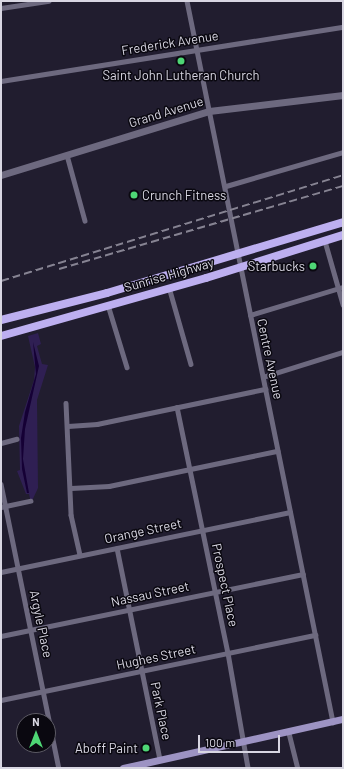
<!DOCTYPE html>
<html>
<head>
<meta charset="utf-8">
<style>
  body { margin:0 }
  #map { position:relative; width:344px; height:769px; overflow:hidden; background:#211d2f; font-family:Barlow,sans-serif }
  div>[style] { position:absolute }
  .green>* { inset:0; background:#2f1f53 }
  .water>* { inset:0; background:#150035 }
  .street>* { height:4.5px; margin:-2.25px; padding:0 2.25px; transform-origin:2.25px; border-radius:2.25px; background:#6d697f }
  .secondary>* { height:7px; margin:-3.5px; padding:0 3.5px; transform-origin:3.5px; border-radius:3.5px; background:#6d697f }
  .primary>* { height:7px; margin:-3.5px; padding:0 3.5px; transform-origin:3.5px; border-radius:3.5px; background:#9d93c3 }
  .highway>* { height:8px; margin:-4px; padding:0 4px; transform-origin:4px; border-radius:4px; background:#bdaff0 }
  .rail>* { height:1.5px; margin-top:-0.75px; transform-origin:0; background:repeating-linear-gradient(90deg,#868392 0 8px,transparent 0 12px) }
  .dots>* { width:11px; height:11px; translate:-50% -50%; box-sizing:border-box; border:2px solid #0a0810; border-radius:50% }
  span { translate:-50% -50%; white-space:nowrap; text-align:center; line-height:1.15; -webkit-text-stroke:3px #0a0810; paint-order:stroke }
  .street-label { font-size:13px; color:#d8d6e2 }
  .poi-label { font-size:13px; color:#d8d6e2 }
  .left { translate:0 -50%; text-align:left }
  .right { translate:-100% -50%; text-align:right }
  .frame { position:absolute; inset:0; border:2px solid #d8d6e2; pointer-events:none }
  .north { position:absolute; left:16px; top:713px; width:40px; height:40px; box-sizing:border-box; background:#0a0810; border:1px solid #5c5a64; border-radius:50%; rotate:0deg; font-size:11px; font-weight:700; line-height:16px; text-align:center; color:#d8d6e2 }
  .north::after { content:''; display:block; margin:auto; width:14px; height:18px; background:#4ed675; clip-path:polygon(50% 0,100% 100%,50% 72%,0 100%) }
  .scale { position:absolute; left:198px; top:735px; width:82px; height:18px; box-sizing:border-box; border:2px solid #d8d6e2; border-top:0; padding-left:5px; font-size:12px; line-height:14px; white-space:nowrap; color:#d8d6e2; -webkit-text-stroke:3px #0a0810; paint-order:stroke }
</style>
</head>
<body>
<div id="map">
  <div class="green">
    <div style="clip-path:polygon(38px 333px,41px 344px,37px 346px,42px 364px,48px 365px,37px 400px,38px 488px,31px 503px,29px 494px,26px 494px,17px 471px,20px 470px,19px 426px,34px 380px,35px 367px,28px 336px)"></div>
  </div>
  <div class="water">
    <div style="clip-path:polygon(33px 342px,39px 366px,25px 429px,23px 459px,29px 493px,27px 493px,22px 469px,21px 438px,25px 412px,36px 374px)"></div>
  </div>
  <div class="street">
    <div style="left:187px;top:1px;width:736px;rotate:78.55deg"></div>
    <div style="left:1px;top:8px;width:48px;rotate:-8.5deg"></div>
    <div style="left:1px;top:81px;width:346px;rotate:-9deg"></div>
    <div style="left:67px;top:155px;width:68px;rotate:74.7deg"></div>
    <div style="left:226px;top:186px;width:122px;rotate:-16.2deg"></div>
    <div style="left:325px;top:241px;width:66px;rotate:74.1deg"></div>
    <div style="left:169px;top:287px;width:80px;rotate:74.1deg"></div>
    <div style="left:108px;top:305px;width:65px;rotate:73deg"></div>
    <div style="left:250px;top:315px;width:97px;rotate:-16.8deg"></div>
    <div style="left:263px;top:377px;width:84px;rotate:-17.4deg"></div>
    <div style="left:66px;top:403px;width:112px;rotate:87.4deg"></div>
    <div style="left:71px;top:515px;width:41px;rotate:77.3deg"></div>
    <div style="left:177px;top:407px;width:251px;rotate:78.3deg"></div>
    <div style="left:228px;top:653px;width:117px;rotate:80.1deg"></div>
    <div style="left:68px;top:426px;width:29px;rotate:-4deg"></div>
    <div style="left:97px;top:424px;width:172px;rotate:-11.8deg"></div>
    <div style="left:1px;top:443px;width:16px;rotate:-15deg"></div>
    <div style="left:1px;top:484px;width:290px;rotate:78.5deg"></div>
    <div style="left:71px;top:488px;width:38px;rotate:-3deg"></div>
    <div style="left:109px;top:486px;width:172px;rotate:-11.8deg"></div>
    <div style="left:1px;top:507px;width:30px;rotate:-12deg"></div>
    <div style="left:117px;top:548px;width:216px;rotate:78.5deg"></div>
    <div style="left:1px;top:572px;width:295px;rotate:-11.7deg"></div>
    <div style="left:1px;top:636px;width:308px;rotate:-11.6deg"></div>
    <div style="left:1px;top:700px;width:321px;rotate:-11.7deg"></div>
    <div style="left:289px;top:733px;width:36px;rotate:76deg"></div>
  </div>
  <div class="secondary">
    <div style="left:1px;top:175px;width:218px;rotate:-17.1deg"></div>
    <div style="left:209px;top:111px;width:135px;rotate:-6.8deg"></div>
  </div>
  <div class="primary">
    <div style="left:123px;top:768px;width:225px;rotate:-12.6deg"></div>
  </div>
  <div class="highway">
    <div style="left:1px;top:320px;width:109px;rotate:-14.3deg"></div>
    <div style="left:107px;top:293px;width:246px;rotate:-16.7deg"></div>
    <div style="left:1px;top:336px;width:213px;rotate:-15.8deg"></div>
    <div style="left:206px;top:278px;width:144px;rotate:-17.4deg"></div>
  </div>
  <div class="rail">
    <div style="left:59px;top:269px;width:296px;rotate:-16.3deg"></div>
    <div style="left:1px;top:281px;width:358px;rotate:-17.2deg"></div>
  </div>
  <div class="dots">
    <div style="left:181px;top:61px;background:#4ed675"></div>
    <div style="left:134px;top:195px;background:#4ed675"></div>
    <div style="left:313px;top:266px;background:#4ed675"></div>
    <div style="left:146px;top:748px;background:#4ed675"></div>
  </div>
  <div class="street-label">
    <span style="left:170px;top:43px;rotate:-9deg">Frederick Avenue</span>
    <span style="left:166px;top:112px;rotate:-17deg">Grand Avenue</span>
    <span style="left:169px;top:275px;rotate:-16deg">Sunrise Highway</span>
    <span style="left:270px;top:359px;rotate:78deg">Centre Avenue</span>
    <span style="left:143px;top:531px;rotate:-12deg">Orange Street</span>
    <span style="left:225px;top:585px;rotate:78deg">Prospect Place</span>
    <span style="left:150px;top:594px;rotate:-12deg">Nassau Street</span>
    <span style="left:41px;top:624px;rotate:78deg">Argyle Place</span>
    <span style="left:156px;top:657px;rotate:-12deg">Hughes Street</span>
    <span style="left:161px;top:711px;rotate:78deg">Park Place</span>
  </div>
  <div class="poi-label">
    <span style="left:181px;top:75px">Saint John Lutheran Church</span>
    <span class="left" style="left:142px;top:195px">Crunch Fitness</span>
    <span class="right" style="left:305px;top:266px">Starbucks</span>
    <span class="right" style="left:138px;top:748px">Aboff Paint</span>
  </div>
  <div class="frame"></div>
  <div class="north">N</div>
  <div class="scale">100 m</div>
</div>
</body>
</html>
